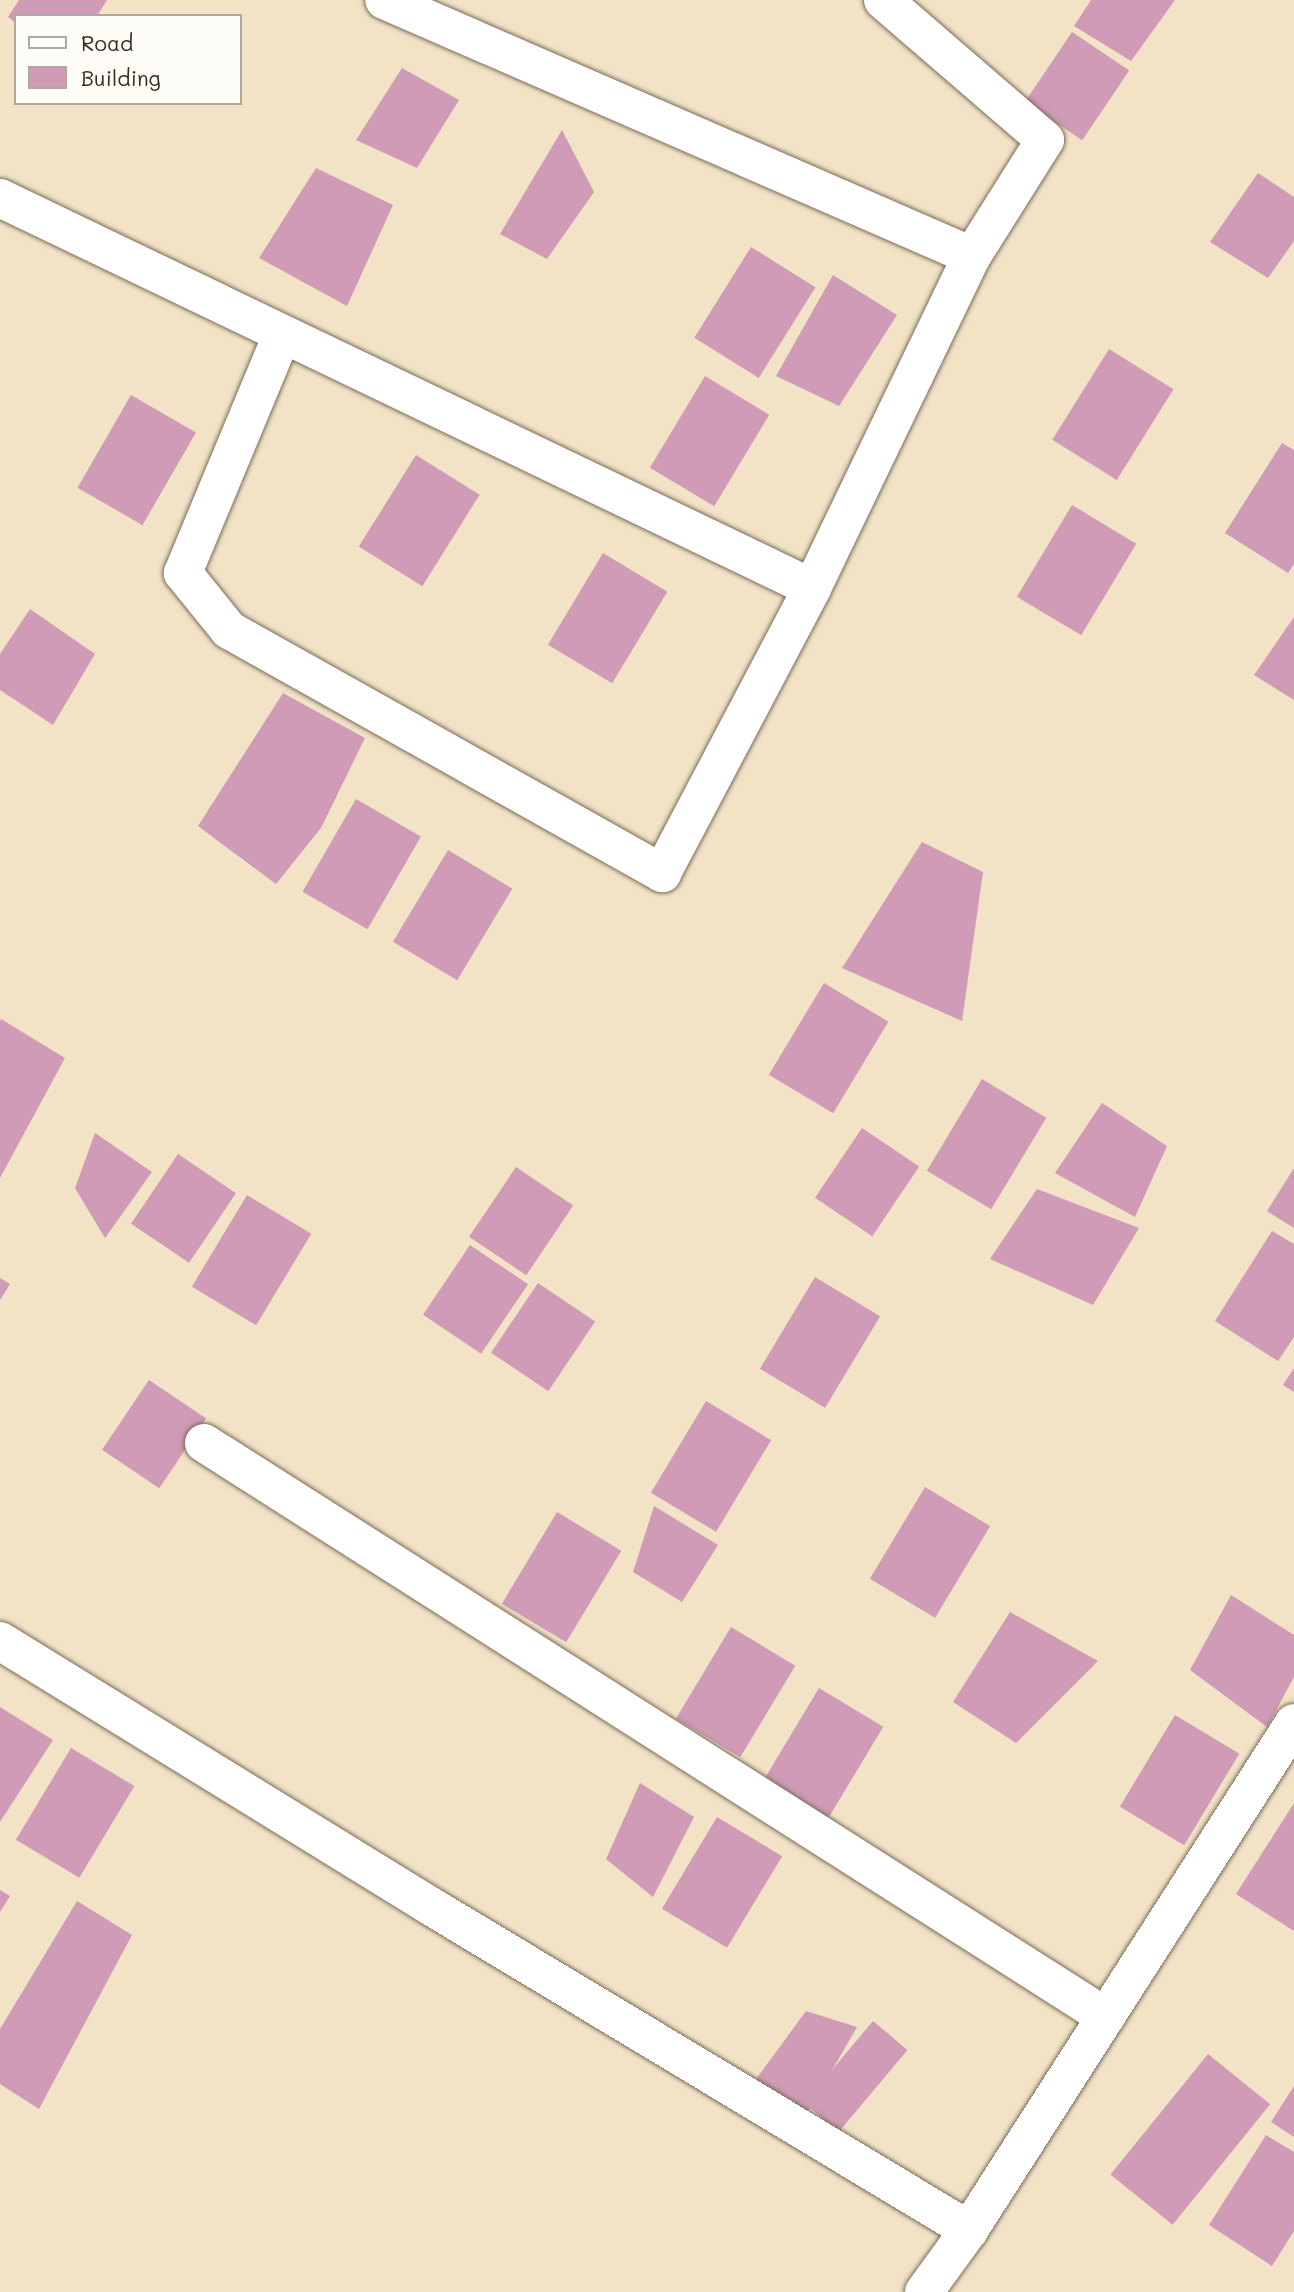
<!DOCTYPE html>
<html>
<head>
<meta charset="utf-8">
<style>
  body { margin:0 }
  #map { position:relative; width:1294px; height:2292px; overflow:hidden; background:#f2e3c7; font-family:Mali,sans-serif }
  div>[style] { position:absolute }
  .building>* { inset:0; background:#cf9bb6; transform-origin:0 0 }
  .roads { filter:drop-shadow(0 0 2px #7b6b59) drop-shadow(0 0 2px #7b6b59) }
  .minor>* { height:38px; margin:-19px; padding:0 19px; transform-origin:19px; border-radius:19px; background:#fff }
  span { translate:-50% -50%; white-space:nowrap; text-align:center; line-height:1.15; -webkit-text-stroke:7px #fdfcf7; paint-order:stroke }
  .legend { position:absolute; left:14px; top:14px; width:228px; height:91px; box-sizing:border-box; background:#fdfcf7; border:2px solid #afa8a0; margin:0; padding:9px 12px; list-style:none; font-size:21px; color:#3b2a1e }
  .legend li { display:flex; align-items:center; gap:14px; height:35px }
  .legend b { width:35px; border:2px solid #afa8a0 }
</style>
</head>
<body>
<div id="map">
  <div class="building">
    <div style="clip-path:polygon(19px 0,107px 0,97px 16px,16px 16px,16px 23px,8px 17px)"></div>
    <div style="clip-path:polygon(1091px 0,1175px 0,1131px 61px,1074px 26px)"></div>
    <div style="left:1072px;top:32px;width:69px;height:84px;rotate:34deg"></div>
    <div style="clip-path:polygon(402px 68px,459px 100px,417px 168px,356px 140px)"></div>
    <div style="clip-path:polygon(562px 130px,594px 192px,547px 259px,500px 234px)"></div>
    <div style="clip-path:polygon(316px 168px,393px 205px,347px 306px,259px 258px)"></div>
    <div style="clip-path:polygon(1258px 173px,1294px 197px,1294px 241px,1268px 278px,1210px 242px)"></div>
    <div style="left:751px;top:247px;width:76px;height:107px;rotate:32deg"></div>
    <div style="clip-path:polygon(833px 275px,897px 315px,839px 406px,776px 376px)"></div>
    <div style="left:1109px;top:349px;width:76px;height:107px;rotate:32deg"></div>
    <div style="left:705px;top:376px;width:75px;height:107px;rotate:31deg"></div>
    <div style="left:131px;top:395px;width:75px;height:107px;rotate:30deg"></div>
    <div style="clip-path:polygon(1282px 443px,1294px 450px,1294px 564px,1288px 573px,1225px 533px)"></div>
    <div style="left:416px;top:455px;width:75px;height:108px;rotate:32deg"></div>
    <div style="left:1072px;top:505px;width:75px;height:107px;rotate:31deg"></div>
    <div style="left:603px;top:553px;width:75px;height:107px;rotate:31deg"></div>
    <div style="clip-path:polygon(30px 609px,95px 654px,53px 725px,0 690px,0 654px)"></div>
    <div style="clip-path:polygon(1294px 617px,1294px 700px,1254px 675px)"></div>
    <div style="clip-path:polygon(283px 693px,365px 738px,321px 828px,276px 884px,198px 826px)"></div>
    <div style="left:356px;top:799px;width:75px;height:107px;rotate:30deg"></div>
    <div style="clip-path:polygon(922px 842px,983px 872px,962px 1021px,842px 968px)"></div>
    <div style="left:448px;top:850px;width:75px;height:107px;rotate:31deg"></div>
    <div style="left:824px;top:983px;width:75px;height:107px;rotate:31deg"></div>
    <div style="clip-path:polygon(1px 1019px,65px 1058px,0 1178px,0 1021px)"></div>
    <div style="left:982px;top:1079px;width:75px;height:107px;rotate:31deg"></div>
    <div style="clip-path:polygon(1102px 1103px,1167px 1146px,1135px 1217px,1055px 1173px)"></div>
    <div style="left:862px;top:1128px;width:69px;height:84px;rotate:34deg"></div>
    <div style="clip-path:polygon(95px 1133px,152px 1172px,105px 1238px,75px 1188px)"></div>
    <div style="left:178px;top:1154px;width:70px;height:84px;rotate:34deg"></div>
    <div style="left:516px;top:1167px;width:69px;height:84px;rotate:34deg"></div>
    <div style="clip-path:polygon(1294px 1168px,1294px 1228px,1267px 1211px)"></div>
    <div style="clip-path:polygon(1037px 1189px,1139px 1228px,1093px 1305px,990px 1259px)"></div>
    <div style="left:247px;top:1195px;width:75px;height:107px;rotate:31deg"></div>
    <div style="clip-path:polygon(1272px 1231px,1294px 1244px,1294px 1337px,1278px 1361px,1215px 1321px)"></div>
    <div style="left:470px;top:1245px;width:70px;height:84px;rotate:34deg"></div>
    <div style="left:815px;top:1277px;width:76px;height:107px;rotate:31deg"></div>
    <div style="clip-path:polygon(0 1278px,10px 1284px,0 1300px)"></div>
    <div style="left:538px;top:1283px;width:69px;height:84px;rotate:34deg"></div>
    <div style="clip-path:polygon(1294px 1368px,1294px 1392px,1283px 1385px)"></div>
    <div style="left:149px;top:1380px;width:69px;height:84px;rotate:34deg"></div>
    <div style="left:706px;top:1401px;width:76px;height:107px;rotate:31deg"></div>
    <div style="left:925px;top:1487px;width:76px;height:107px;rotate:31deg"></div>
    <div style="clip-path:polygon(654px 1506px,718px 1545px,682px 1602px,633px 1572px)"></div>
    <div style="left:557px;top:1512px;width:75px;height:107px;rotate:31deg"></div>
    <div style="clip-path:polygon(1231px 1595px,1294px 1635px,1294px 1677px,1267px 1727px,1190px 1670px)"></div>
    <div style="clip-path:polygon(1010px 1612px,1098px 1661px,1016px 1743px,953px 1702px)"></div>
    <div style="left:731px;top:1627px;width:75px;height:107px;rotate:31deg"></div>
    <div style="left:819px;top:1688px;width:75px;height:107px;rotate:31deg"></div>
    <div style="clip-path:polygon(0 1707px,53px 1740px,0 1822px)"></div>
    <div style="left:1175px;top:1715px;width:75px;height:107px;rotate:31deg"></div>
    <div style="left:71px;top:1748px;width:74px;height:107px;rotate:31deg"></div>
    <div style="clip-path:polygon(640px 1783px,694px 1817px,653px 1897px,606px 1859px)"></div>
    <div style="clip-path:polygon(1294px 1803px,1294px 1931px,1236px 1894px)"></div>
    <div style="left:717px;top:1817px;width:76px;height:107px;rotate:31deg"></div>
    <div style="clip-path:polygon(0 1890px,10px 1896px,0 1912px)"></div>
    <div style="clip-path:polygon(77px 1901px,132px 1935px,39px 2109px,0 2084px,0 2029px)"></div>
    <div style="clip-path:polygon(806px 2011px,857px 2027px,805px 2117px,751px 2086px)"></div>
    <div style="left:873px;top:2021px;width:45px;height:107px;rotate:40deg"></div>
    <div style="left:1208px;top:2054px;width:80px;height:155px;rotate:39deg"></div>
    <div style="clip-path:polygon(1294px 2086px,1294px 2137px,1271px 2122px)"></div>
    <div style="clip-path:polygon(1266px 2135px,1294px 2152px,1294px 2231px,1272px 2266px,1209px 2225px)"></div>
  </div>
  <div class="roads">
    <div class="minor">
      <div style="left:883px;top:0;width:214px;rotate:40.8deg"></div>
      <div style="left:1045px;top:140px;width:137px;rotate:122.2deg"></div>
      <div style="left:0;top:198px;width:901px;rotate:25.65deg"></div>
      <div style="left:812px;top:588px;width:369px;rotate:-64.3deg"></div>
      <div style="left:972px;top:256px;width:641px;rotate:-156.47deg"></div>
      <div style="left:282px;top:335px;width:258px;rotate:112.6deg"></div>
      <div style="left:183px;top:573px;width:73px;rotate:51.1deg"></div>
      <div style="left:229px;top:630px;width:497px;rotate:29.3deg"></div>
      <div style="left:662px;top:873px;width:322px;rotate:-62.2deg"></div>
      <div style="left:204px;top:1443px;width:1069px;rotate:32.47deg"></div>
      <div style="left:0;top:1641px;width:507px;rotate:31.62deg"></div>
      <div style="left:432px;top:1907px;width:627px;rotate:31.03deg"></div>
      <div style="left:924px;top:2292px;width:77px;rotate:-54deg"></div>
      <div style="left:969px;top:2230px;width:602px;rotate:-57.34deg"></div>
    </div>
  </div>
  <ul class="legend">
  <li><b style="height:9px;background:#fff"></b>Road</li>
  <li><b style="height:19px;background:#cf9bb6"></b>Building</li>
  </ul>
</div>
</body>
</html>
